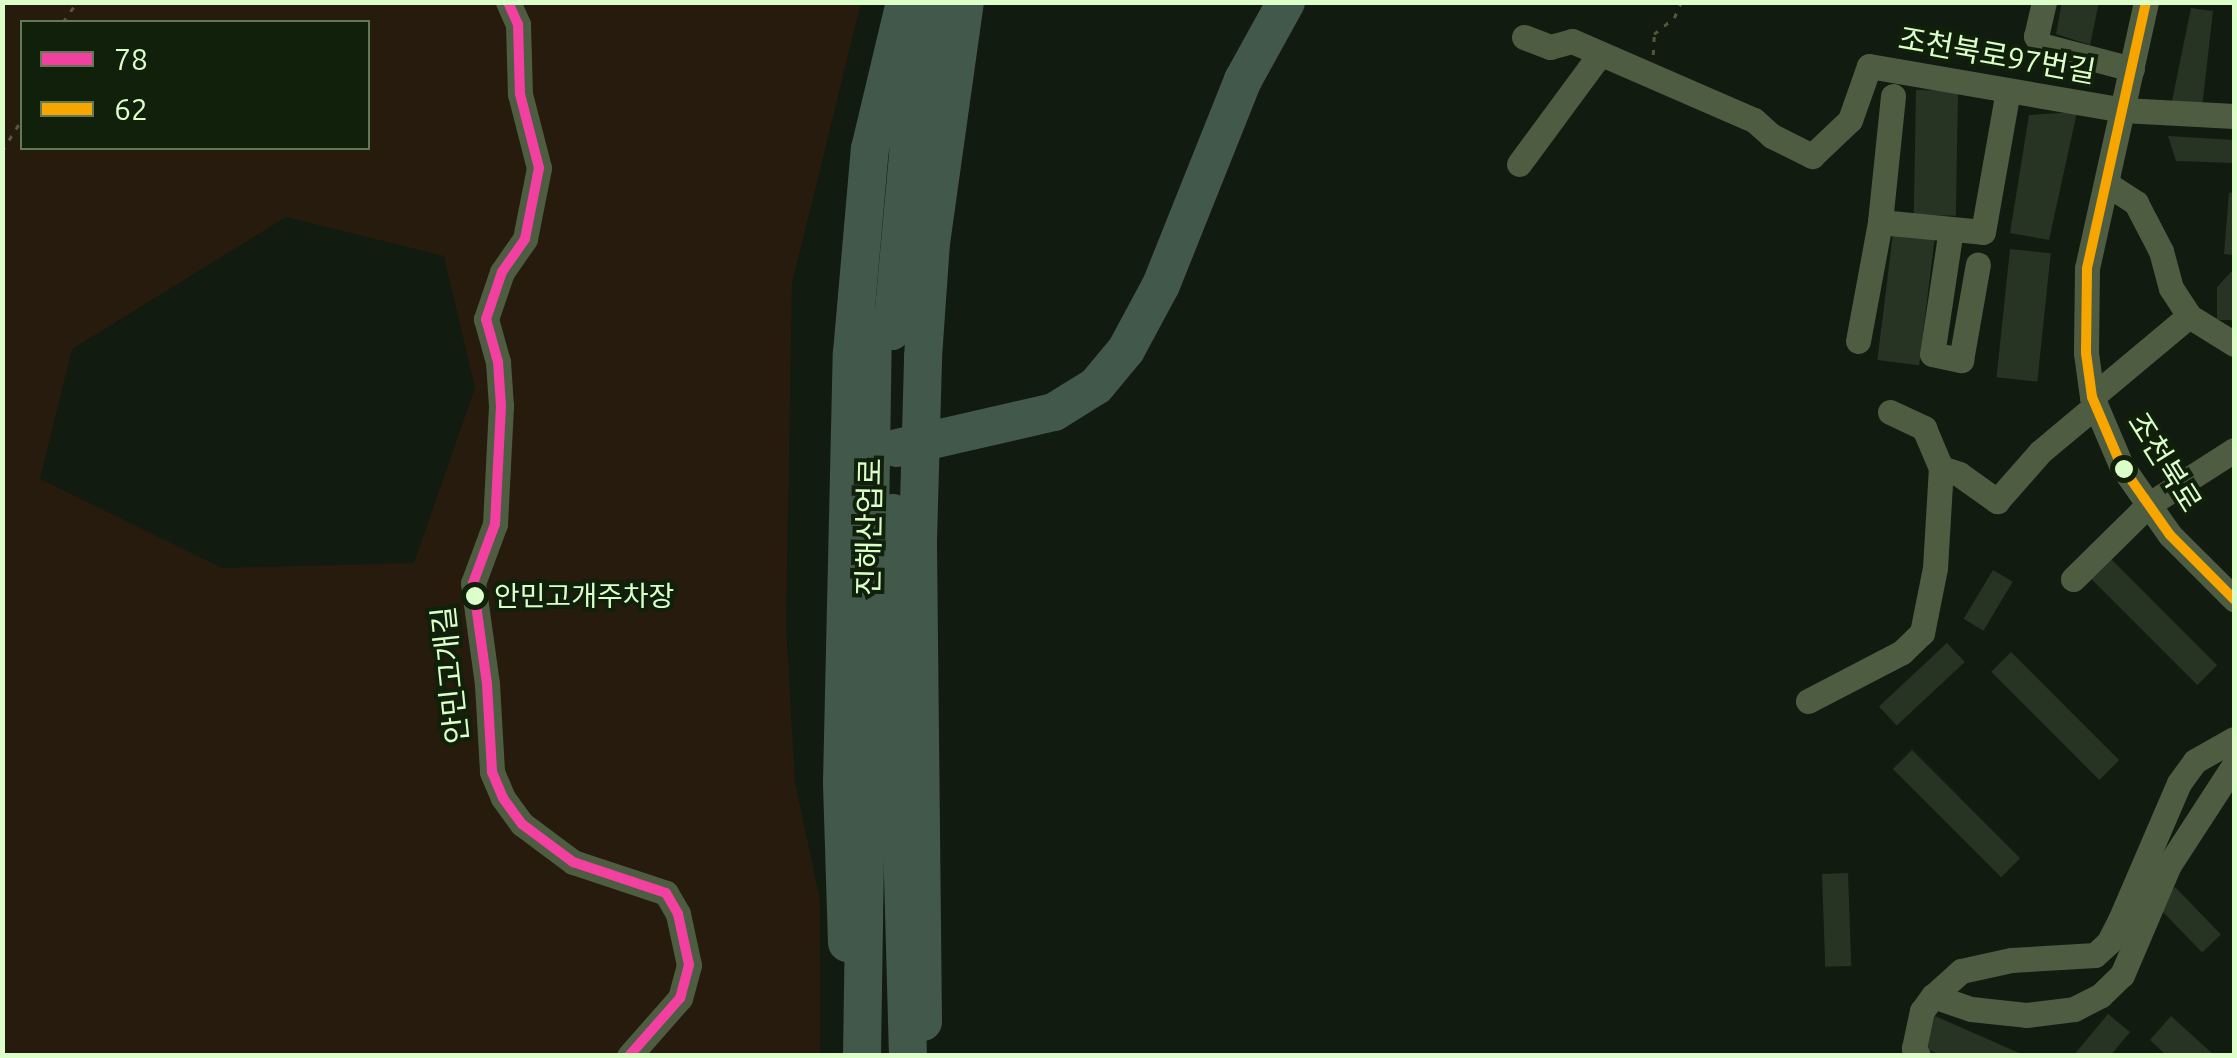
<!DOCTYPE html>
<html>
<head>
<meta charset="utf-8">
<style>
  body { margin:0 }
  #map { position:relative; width:2237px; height:1058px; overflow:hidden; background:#121b0f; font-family:Ubuntu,"Noto Sans KR",sans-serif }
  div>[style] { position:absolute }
  .green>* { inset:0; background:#271b0d }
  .building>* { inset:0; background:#283423; transform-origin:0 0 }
  .path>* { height:2.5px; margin-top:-1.25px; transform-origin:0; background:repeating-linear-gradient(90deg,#56563d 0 5px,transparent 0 13px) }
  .minor>* { height:25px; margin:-12.5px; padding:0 12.5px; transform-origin:12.5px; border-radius:12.5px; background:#4e5d42 }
  .highway>* { height:38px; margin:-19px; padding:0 19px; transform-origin:19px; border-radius:19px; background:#42584a }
  .highway-bridge>* { height:38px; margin:-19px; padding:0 19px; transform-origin:19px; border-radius:19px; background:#42584a }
  .bus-1>* { height:10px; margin:-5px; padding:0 5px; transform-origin:5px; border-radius:5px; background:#f240a1 }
  .bus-2>* { height:10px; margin:-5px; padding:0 5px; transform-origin:5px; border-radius:5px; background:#f7a600 }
  .dots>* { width:28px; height:28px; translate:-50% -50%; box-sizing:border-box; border:5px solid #10200a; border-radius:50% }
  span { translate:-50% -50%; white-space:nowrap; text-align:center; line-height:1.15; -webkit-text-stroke:8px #10200a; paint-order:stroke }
  .bus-label { font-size:28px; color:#dcffc9 }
  .left { translate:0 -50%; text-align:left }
  .street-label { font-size:30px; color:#dcffc9 }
  .frame { position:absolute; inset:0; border:5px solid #dcffc9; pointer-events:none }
  .legend { position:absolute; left:20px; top:20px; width:350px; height:130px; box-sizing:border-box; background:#10200a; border:2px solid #627956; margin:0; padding:12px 18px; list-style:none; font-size:30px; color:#dcffc9 }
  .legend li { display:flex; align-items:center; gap:20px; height:50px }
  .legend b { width:50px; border:2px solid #627956 }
</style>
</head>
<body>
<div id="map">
  <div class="green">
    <div style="clip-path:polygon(evenodd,2px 3px,861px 3px,792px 283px,786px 626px,795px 782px,820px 900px,820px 1055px,3px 1055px,2px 3px,22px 22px,368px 22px,368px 148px,22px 148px,22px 22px,2px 3px,286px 217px,444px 256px,475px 388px,414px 563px,222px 568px,40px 479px,72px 349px,286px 217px)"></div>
  </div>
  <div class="building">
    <div style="clip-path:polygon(2062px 2px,2099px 2px,2090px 45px,2056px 34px)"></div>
    <div style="clip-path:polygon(2191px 8px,2213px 11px,2202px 108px,2171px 106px)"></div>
    <div style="left:1916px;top:90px;width:42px;height:125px;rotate:1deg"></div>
    <div style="clip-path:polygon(2077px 112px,2049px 240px,2010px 233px,2029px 115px)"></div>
    <div style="clip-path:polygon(2168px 136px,2234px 140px,2234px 163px,2176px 161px)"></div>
    <div style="clip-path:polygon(2234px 192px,2234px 255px,2224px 254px,2229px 193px)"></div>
    <div style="left:1893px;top:233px;width:42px;height:128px;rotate:7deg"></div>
    <div style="left:2010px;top:249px;width:41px;height:129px;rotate:6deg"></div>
    <div style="clip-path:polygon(2232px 271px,2234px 320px,2217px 320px,2217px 287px)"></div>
    <div style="left:2109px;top:557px;width:153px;height:28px;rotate:45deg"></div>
    <div style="left:1993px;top:570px;width:23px;height:57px;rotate:31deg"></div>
    <div style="left:1947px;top:643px;width:26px;height:93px;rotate:47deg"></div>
    <div style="left:2011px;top:652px;width:153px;height:28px;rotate:45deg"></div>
    <div style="left:1912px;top:750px;width:153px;height:27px;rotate:45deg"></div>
    <div style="left:1848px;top:873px;width:93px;height:26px;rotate:88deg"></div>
    <div style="left:2175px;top:887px;width:66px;height:26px;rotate:46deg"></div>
    <div style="clip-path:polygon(2108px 1014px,2130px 1032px,2110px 1056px,2073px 1056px)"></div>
    <div style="clip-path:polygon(1935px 1016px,2026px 1056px,1943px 1056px,1922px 1047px)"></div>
    <div style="clip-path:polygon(2171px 1016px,2215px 1056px,2167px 1056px,2150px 1040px)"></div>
  </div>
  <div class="path">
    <div style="left:63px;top:22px;width:24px;rotate:-55deg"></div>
    <div style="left:1653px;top:55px;width:21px;rotate:-87deg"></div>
    <div style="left:1654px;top:34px;width:26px;rotate:-39deg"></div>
    <div style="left:1674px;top:18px;width:17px;rotate:-66deg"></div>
    <div style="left:2px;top:151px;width:38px;rotate:-58deg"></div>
  </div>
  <div class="minor">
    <div style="left:508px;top:2px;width:24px;rotate:66deg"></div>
    <div style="left:518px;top:24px;width:70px;rotate:88.4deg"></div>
    <div style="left:520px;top:94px;width:76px;rotate:75.6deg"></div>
    <div style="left:539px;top:168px;width:72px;rotate:101.2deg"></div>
    <div style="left:525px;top:239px;width:40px;rotate:124.9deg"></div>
    <div style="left:502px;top:272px;width:50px;rotate:108.8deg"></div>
    <div style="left:486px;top:319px;width:45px;rotate:74.4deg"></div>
    <div style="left:498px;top:362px;width:44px;rotate:86.1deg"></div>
    <div style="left:501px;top:406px;width:118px;rotate:92.9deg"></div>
    <div style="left:495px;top:524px;width:63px;rotate:110.4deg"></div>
    <div style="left:473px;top:583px;width:102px;rotate:82.1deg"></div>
    <div style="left:487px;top:684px;width:88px;rotate:86.7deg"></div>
    <div style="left:492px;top:772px;width:28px;rotate:67deg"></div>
    <div style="left:503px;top:798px;width:32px;rotate:54deg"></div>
    <div style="left:522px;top:824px;width:64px;rotate:36.7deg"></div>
    <div style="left:573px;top:862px;width:98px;rotate:18.4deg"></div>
    <div style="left:666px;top:893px;width:24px;rotate:60deg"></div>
    <div style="left:678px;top:914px;width:52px;rotate:77.8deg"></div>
    <div style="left:689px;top:965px;width:34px;rotate:105deg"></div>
    <div style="left:680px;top:998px;width:77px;rotate:131.3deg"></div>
    <div style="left:2044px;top:2px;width:35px;rotate:103deg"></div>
    <div style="left:2036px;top:36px;width:10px;rotate:61deg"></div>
    <div style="left:2041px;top:45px;width:94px;rotate:14.8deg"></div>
    <div style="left:2146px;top:2px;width:273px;rotate:102.5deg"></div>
    <div style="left:2087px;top:269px;width:84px;rotate:90.7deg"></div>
    <div style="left:2086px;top:353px;width:44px;rotate:82.2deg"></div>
    <div style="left:2092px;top:397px;width:74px;rotate:66.9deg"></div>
    <div style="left:2121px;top:465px;width:40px;rotate:55.1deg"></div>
    <div style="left:2144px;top:498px;width:45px;rotate:54.9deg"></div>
    <div style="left:2170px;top:535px;width:91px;rotate:45deg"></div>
    <div style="left:1524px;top:37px;width:28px;rotate:21deg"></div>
    <div style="left:1550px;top:47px;width:23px;rotate:-15deg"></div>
    <div style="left:1572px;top:41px;width:198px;rotate:23.5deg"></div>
    <div style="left:1754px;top:120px;width:24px;rotate:42deg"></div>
    <div style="left:1772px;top:136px;width:45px;rotate:26.6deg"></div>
    <div style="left:1812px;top:156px;width:52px;rotate:-43.5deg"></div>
    <div style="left:1850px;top:120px;width:57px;rotate:-70.6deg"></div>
    <div style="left:1869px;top:66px;width:258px;rotate:9.8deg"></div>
    <div style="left:2123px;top:110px;width:111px;rotate:3.1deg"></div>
    <div style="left:1893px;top:96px;width:127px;rotate:95.9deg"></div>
    <div style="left:1880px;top:222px;width:103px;rotate:5.5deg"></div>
    <div style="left:1983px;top:232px;width:144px;rotate:-80deg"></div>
    <div style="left:1519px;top:164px;width:137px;rotate:-53.6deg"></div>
    <div style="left:2107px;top:184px;width:35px;rotate:33deg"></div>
    <div style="left:2136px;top:203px;width:54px;rotate:62.5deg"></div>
    <div style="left:2161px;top:251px;width:38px;rotate:75deg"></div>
    <div style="left:2171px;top:288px;width:33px;rotate:57deg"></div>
    <div style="left:2189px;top:316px;width:53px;rotate:31.9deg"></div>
    <div style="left:1951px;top:229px;width:126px;rotate:98.6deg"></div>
    <div style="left:1932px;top:354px;width:30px;rotate:12deg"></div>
    <div style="left:1961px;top:360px;width:97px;rotate:-80deg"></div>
    <div style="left:1858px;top:341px;width:121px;rotate:-79.5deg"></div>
    <div style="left:2092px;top:397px;width:126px;rotate:-39.9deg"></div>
    <div style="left:1890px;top:412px;width:38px;rotate:25deg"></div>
    <div style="left:1924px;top:428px;width:43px;rotate:67deg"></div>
    <div style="left:1941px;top:468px;width:19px;rotate:18deg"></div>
    <div style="left:1959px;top:474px;width:47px;rotate:35.4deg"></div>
    <div style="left:1997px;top:501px;width:65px;rotate:-48.7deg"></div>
    <div style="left:2040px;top:452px;width:72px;rotate:-39.9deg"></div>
    <div style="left:2073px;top:579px;width:105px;rotate:-44.6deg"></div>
    <div style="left:2148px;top:505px;width:102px;rotate:-32.6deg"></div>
    <div style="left:1808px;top:701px;width:106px;rotate:-27.5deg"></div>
    <div style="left:1902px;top:652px;width:28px;rotate:-44deg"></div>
    <div style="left:1922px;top:633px;width:66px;rotate:-78.7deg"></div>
    <div style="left:1935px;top:568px;width:100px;rotate:-86.6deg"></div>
    <div style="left:2234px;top:739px;width:45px;rotate:150.6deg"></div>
    <div style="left:2195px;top:761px;width:27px;rotate:126deg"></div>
    <div style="left:2179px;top:783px;width:149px;rotate:113.3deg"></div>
    <div style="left:2120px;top:920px;width:25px;rotate:117deg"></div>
    <div style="left:2109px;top:942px;width:19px;rotate:137deg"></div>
    <div style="left:2095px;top:955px;width:84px;rotate:176.6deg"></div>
    <div style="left:2011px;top:960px;width:51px;rotate:167.6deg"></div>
    <div style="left:1961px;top:971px;width:38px;rotate:138deg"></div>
    <div style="left:1933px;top:996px;width:40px;rotate:18.9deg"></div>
    <div style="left:1971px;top:1009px;width:55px;rotate:6.2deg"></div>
    <div style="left:2026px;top:1015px;width:48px;rotate:-7.1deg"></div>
    <div style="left:2074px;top:1009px;width:30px;rotate:-27deg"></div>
    <div style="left:2101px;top:995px;width:29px;rotate:-44deg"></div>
    <div style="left:2122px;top:975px;width:120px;rotate:-66.9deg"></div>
    <div style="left:2169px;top:865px;width:119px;rotate:-57deg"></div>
    <div style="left:1918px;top:1056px;width:9px;rotate:-117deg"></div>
    <div style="left:1914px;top:1048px;width:38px;rotate:-78deg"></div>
    <div style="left:1922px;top:1011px;width:19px;rotate:-54deg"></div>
  </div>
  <div class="highway">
    <div style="left:892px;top:331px;width:219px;rotate:-84.8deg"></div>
    <div style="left:912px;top:113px;width:114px;rotate:-77.3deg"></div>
    <div style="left:897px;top:448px;width:161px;rotate:-12.9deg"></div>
    <div style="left:1054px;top:412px;width:49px;rotate:-31.8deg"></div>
    <div style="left:1096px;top:386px;width:47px;rotate:-50.2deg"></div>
    <div style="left:1126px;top:350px;width:74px;rotate:-61.7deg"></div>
    <div style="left:1161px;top:285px;width:221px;rotate:-68.2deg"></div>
    <div style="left:1243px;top:80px;width:89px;rotate:-61.1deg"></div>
    <div style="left:847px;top:943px;width:161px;rotate:-91.8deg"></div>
    <div style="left:842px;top:782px;width:429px;rotate:-88.7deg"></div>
    <div style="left:852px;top:353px;width:205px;rotate:-85deg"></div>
    <div style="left:870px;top:149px;width:151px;rotate:-76.6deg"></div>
    <div style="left:923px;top:1022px;width:482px;rotate:-90.6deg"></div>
    <div style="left:918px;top:540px;width:183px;rotate:-88.4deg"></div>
    <div style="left:923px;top:357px;width:114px;rotate:-86deg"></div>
    <div style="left:931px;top:243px;width:243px;rotate:-82deg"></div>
  </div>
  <div class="highway-bridge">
    <div style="left:893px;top:513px;width:543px;rotate:88.42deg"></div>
    <div style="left:862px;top:1056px;width:730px;rotate:-89.14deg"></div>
  </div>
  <div class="bus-1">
    <div style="left:508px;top:2px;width:24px;rotate:66deg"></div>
    <div style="left:518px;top:24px;width:70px;rotate:88.4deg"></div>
    <div style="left:520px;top:94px;width:76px;rotate:75.6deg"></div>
    <div style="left:539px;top:168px;width:72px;rotate:101.2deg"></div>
    <div style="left:525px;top:239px;width:40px;rotate:124.9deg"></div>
    <div style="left:502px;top:272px;width:50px;rotate:108.8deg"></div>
    <div style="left:486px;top:319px;width:45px;rotate:74.4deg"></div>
    <div style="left:498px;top:362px;width:44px;rotate:86.1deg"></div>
    <div style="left:501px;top:406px;width:118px;rotate:92.9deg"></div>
    <div style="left:495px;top:524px;width:63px;rotate:110.4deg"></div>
    <div style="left:473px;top:583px;width:102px;rotate:82.1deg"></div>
    <div style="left:487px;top:684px;width:88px;rotate:86.7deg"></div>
    <div style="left:492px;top:772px;width:28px;rotate:67deg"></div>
    <div style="left:503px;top:798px;width:32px;rotate:54deg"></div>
    <div style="left:522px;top:824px;width:64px;rotate:36.7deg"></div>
    <div style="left:573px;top:862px;width:98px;rotate:18.4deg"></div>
    <div style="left:666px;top:893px;width:24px;rotate:60deg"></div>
    <div style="left:678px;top:914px;width:52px;rotate:77.8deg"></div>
    <div style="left:689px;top:965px;width:34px;rotate:105deg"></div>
    <div style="left:680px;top:998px;width:77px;rotate:131.3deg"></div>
  </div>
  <div class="bus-2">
    <div style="left:2146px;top:2px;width:273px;rotate:102.5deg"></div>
    <div style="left:2087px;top:269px;width:84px;rotate:90.7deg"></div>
    <div style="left:2086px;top:353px;width:44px;rotate:82.2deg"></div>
    <div style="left:2092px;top:397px;width:74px;rotate:66.9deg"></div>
    <div style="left:2121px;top:465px;width:40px;rotate:55.1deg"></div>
    <div style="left:2144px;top:498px;width:45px;rotate:54.9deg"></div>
    <div style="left:2170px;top:535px;width:91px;rotate:45deg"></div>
  </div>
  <div class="dots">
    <div style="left:2124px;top:469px;background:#dcffc9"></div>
    <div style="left:475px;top:596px;background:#dcffc9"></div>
  </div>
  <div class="bus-label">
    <span class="left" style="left:494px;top:596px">안민고개주차장</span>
  </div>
  <div class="street-label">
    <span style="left:1997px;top:55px;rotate:10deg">조천북로97번길</span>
    <span style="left:2165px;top:462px;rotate:58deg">조천북로</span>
    <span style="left:869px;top:527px;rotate:-89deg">진해산업로</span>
    <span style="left:450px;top:675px;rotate:-96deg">안민고개길</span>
  </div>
  <div class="frame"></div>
  <ul class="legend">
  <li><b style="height:12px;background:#f240a1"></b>78</li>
  <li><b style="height:12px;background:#f7a600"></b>62</li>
  </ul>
</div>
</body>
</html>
